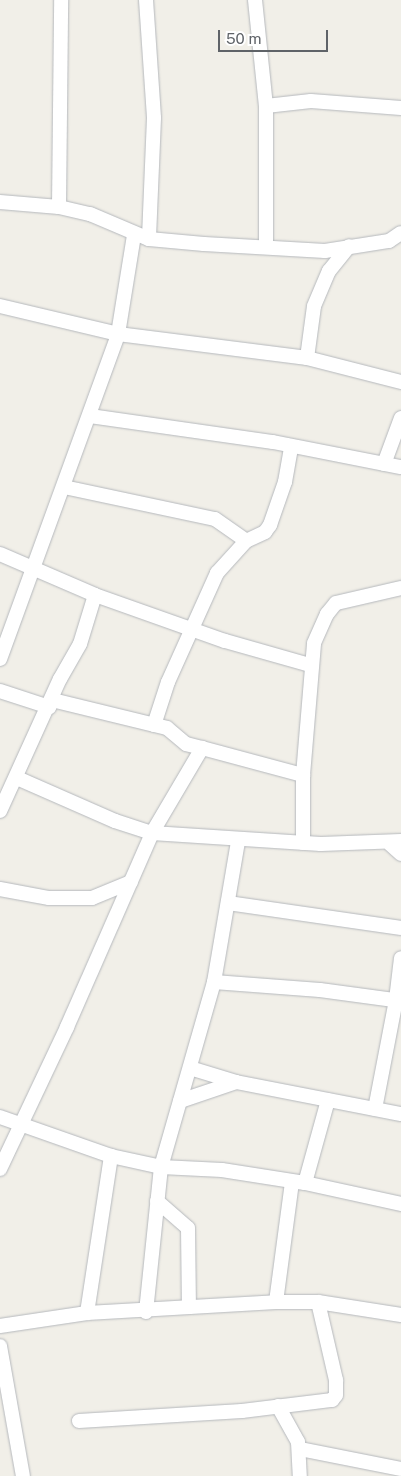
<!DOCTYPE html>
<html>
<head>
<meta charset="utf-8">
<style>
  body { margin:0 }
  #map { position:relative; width:401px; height:1476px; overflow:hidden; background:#f1efe8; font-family:"Public Sans",sans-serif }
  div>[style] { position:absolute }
  .roads { filter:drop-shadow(0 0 1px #b5b8bc) drop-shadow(0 0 1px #b5b8bc) }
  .street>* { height:14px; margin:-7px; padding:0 7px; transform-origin:7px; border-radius:7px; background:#fff }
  span { translate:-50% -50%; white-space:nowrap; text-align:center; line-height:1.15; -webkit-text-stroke:5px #fff; paint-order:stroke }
  .scale { position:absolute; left:218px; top:30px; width:110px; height:22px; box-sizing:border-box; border:2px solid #5f6368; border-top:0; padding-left:6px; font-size:15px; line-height:18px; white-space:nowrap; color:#5f6368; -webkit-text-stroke:4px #fff; paint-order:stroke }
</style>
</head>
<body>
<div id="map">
  <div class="roads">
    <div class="street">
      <div style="left:146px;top:0;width:118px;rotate:86.1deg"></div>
      <div style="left:154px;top:118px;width:121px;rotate:92.4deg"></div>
      <div style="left:255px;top:0;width:107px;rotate:84.1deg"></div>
      <div style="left:266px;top:106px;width:140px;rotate:90deg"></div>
      <div style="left:266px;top:106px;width:45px;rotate:-6.3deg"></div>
      <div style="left:311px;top:101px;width:90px;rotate:4.4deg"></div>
      <div style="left:0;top:202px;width:59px;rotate:4.8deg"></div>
      <div style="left:59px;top:207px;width:32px;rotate:13deg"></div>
      <div style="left:90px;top:214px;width:64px;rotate:23deg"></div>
      <div style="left:149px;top:239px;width:55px;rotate:5.2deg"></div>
      <div style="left:204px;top:244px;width:121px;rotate:3.3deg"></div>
      <div style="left:325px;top:251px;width:65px;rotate:-8.9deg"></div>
      <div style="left:389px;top:241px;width:14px;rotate:-34deg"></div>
      <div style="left:59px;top:207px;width:207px;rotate:-89.4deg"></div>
      <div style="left:0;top:306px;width:121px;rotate:13.3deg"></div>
      <div style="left:118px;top:334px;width:191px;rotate:7.2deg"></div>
      <div style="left:307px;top:358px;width:97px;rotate:14.3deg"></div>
      <div style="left:307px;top:358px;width:52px;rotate:-82.3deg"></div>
      <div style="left:314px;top:306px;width:38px;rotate:-67deg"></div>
      <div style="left:329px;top:271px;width:32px;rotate:-51deg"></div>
      <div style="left:90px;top:416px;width:185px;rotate:8.1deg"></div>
      <div style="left:273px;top:442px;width:130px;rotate:11.1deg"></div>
      <div style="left:384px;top:464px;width:49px;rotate:-69.7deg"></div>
      <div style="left:64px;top:487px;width:154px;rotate:12deg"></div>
      <div style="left:215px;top:519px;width:38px;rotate:35deg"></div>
      <div style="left:0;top:554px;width:103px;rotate:23.3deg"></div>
      <div style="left:95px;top:595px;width:138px;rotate:19.5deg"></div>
      <div style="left:225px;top:641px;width:88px;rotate:15.8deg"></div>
      <div style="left:0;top:659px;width:346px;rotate:-70deg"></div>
      <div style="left:118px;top:334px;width:100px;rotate:-80.8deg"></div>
      <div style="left:0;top:691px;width:52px;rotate:18.1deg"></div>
      <div style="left:154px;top:725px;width:45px;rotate:-72deg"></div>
      <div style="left:168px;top:682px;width:120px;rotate:-65.8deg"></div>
      <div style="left:217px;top:573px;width:43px;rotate:-47.8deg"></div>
      <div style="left:246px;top:541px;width:21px;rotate:-25deg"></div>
      <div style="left:265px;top:532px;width:9px;rotate:-54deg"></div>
      <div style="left:270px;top:525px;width:46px;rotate:-70.8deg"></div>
      <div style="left:285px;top:482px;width:36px;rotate:-80deg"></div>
      <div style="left:202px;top:748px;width:105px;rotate:15deg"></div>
      <div style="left:17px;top:778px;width:107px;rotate:23.7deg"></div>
      <div style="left:115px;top:821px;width:39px;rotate:18deg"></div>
      <div style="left:152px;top:833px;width:169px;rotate:3.7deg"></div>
      <div style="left:321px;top:844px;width:80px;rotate:-2.1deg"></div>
      <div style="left:0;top:811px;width:145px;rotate:-65.6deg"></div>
      <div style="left:60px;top:679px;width:40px;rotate:-60.3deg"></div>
      <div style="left:80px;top:644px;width:51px;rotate:-73deg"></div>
      <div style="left:303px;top:843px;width:68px;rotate:-90deg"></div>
      <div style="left:303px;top:775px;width:132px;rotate:-85.2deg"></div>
      <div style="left:314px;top:643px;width:32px;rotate:-66deg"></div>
      <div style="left:327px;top:614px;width:14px;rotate:-51deg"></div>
      <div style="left:336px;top:603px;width:67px;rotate:-13deg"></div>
      <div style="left:390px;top:844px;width:15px;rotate:42deg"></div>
      <div style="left:0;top:889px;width:50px;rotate:10.4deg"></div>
      <div style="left:49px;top:898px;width:43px"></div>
      <div style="left:92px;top:898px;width:42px;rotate:-22.3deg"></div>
      <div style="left:228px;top:903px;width:175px;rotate:8.2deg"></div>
      <div style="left:214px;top:982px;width:106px;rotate:4.3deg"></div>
      <div style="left:320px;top:990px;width:82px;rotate:7.7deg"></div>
      <div style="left:190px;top:1068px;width:48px;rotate:16.9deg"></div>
      <div style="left:236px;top:1082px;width:168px;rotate:11deg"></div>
      <div style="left:180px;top:1101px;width:59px;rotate:-18.7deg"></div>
      <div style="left:375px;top:1109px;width:111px;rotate:-79.1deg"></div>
      <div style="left:396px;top:1000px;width:42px;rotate:-83.2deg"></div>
      <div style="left:0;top:1117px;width:118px;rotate:19.4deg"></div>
      <div style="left:111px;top:1156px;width:51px;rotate:12.4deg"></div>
      <div style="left:161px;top:1167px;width:61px;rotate:2.8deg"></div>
      <div style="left:222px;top:1170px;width:84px;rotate:8.9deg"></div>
      <div style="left:305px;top:1183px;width:98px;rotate:12.3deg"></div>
      <div style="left:0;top:1169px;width:157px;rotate:-64.7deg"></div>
      <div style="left:67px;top:1027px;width:212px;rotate:-66.3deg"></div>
      <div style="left:152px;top:833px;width:99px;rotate:-59.5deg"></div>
      <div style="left:202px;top:748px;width:16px;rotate:-166deg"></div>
      <div style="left:186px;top:744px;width:25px;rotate:-140deg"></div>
      <div style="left:167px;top:728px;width:118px;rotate:-166.3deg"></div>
      <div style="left:305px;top:1183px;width:86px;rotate:-74.5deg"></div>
      <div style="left:157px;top:1201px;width:41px;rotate:41.1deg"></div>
      <div style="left:188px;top:1228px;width:79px;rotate:89.3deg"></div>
      <div style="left:276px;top:1302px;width:121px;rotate:-82.4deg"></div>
      <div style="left:146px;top:1312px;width:146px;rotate:-84.1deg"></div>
      <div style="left:161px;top:1167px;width:192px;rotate:-74deg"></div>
      <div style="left:214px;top:982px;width:143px;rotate:-80.3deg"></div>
      <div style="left:87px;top:1313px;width:159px;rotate:-81.3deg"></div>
      <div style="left:0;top:1326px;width:88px;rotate:-8.5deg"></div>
      <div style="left:87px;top:1313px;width:189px;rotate:-3.3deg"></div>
      <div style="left:276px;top:1302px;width:42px"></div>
      <div style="left:318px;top:1302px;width:84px;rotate:8.9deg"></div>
      <div style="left:0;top:1346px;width:132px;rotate:80deg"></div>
      <div style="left:278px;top:1406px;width:41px;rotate:60.9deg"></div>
      <div style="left:298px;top:1442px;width:34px;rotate:87deg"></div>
      <div style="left:79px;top:1421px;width:163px;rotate:-3.5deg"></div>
      <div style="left:242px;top:1411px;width:91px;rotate:-7deg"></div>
      <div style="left:332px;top:1400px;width:6px;rotate:-51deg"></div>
      <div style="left:336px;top:1395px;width:15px;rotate:-90deg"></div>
      <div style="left:336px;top:1380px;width:80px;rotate:-103deg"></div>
      <div style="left:300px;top:1449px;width:103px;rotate:11.2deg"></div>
    </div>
  </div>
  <div class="scale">50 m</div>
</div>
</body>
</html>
